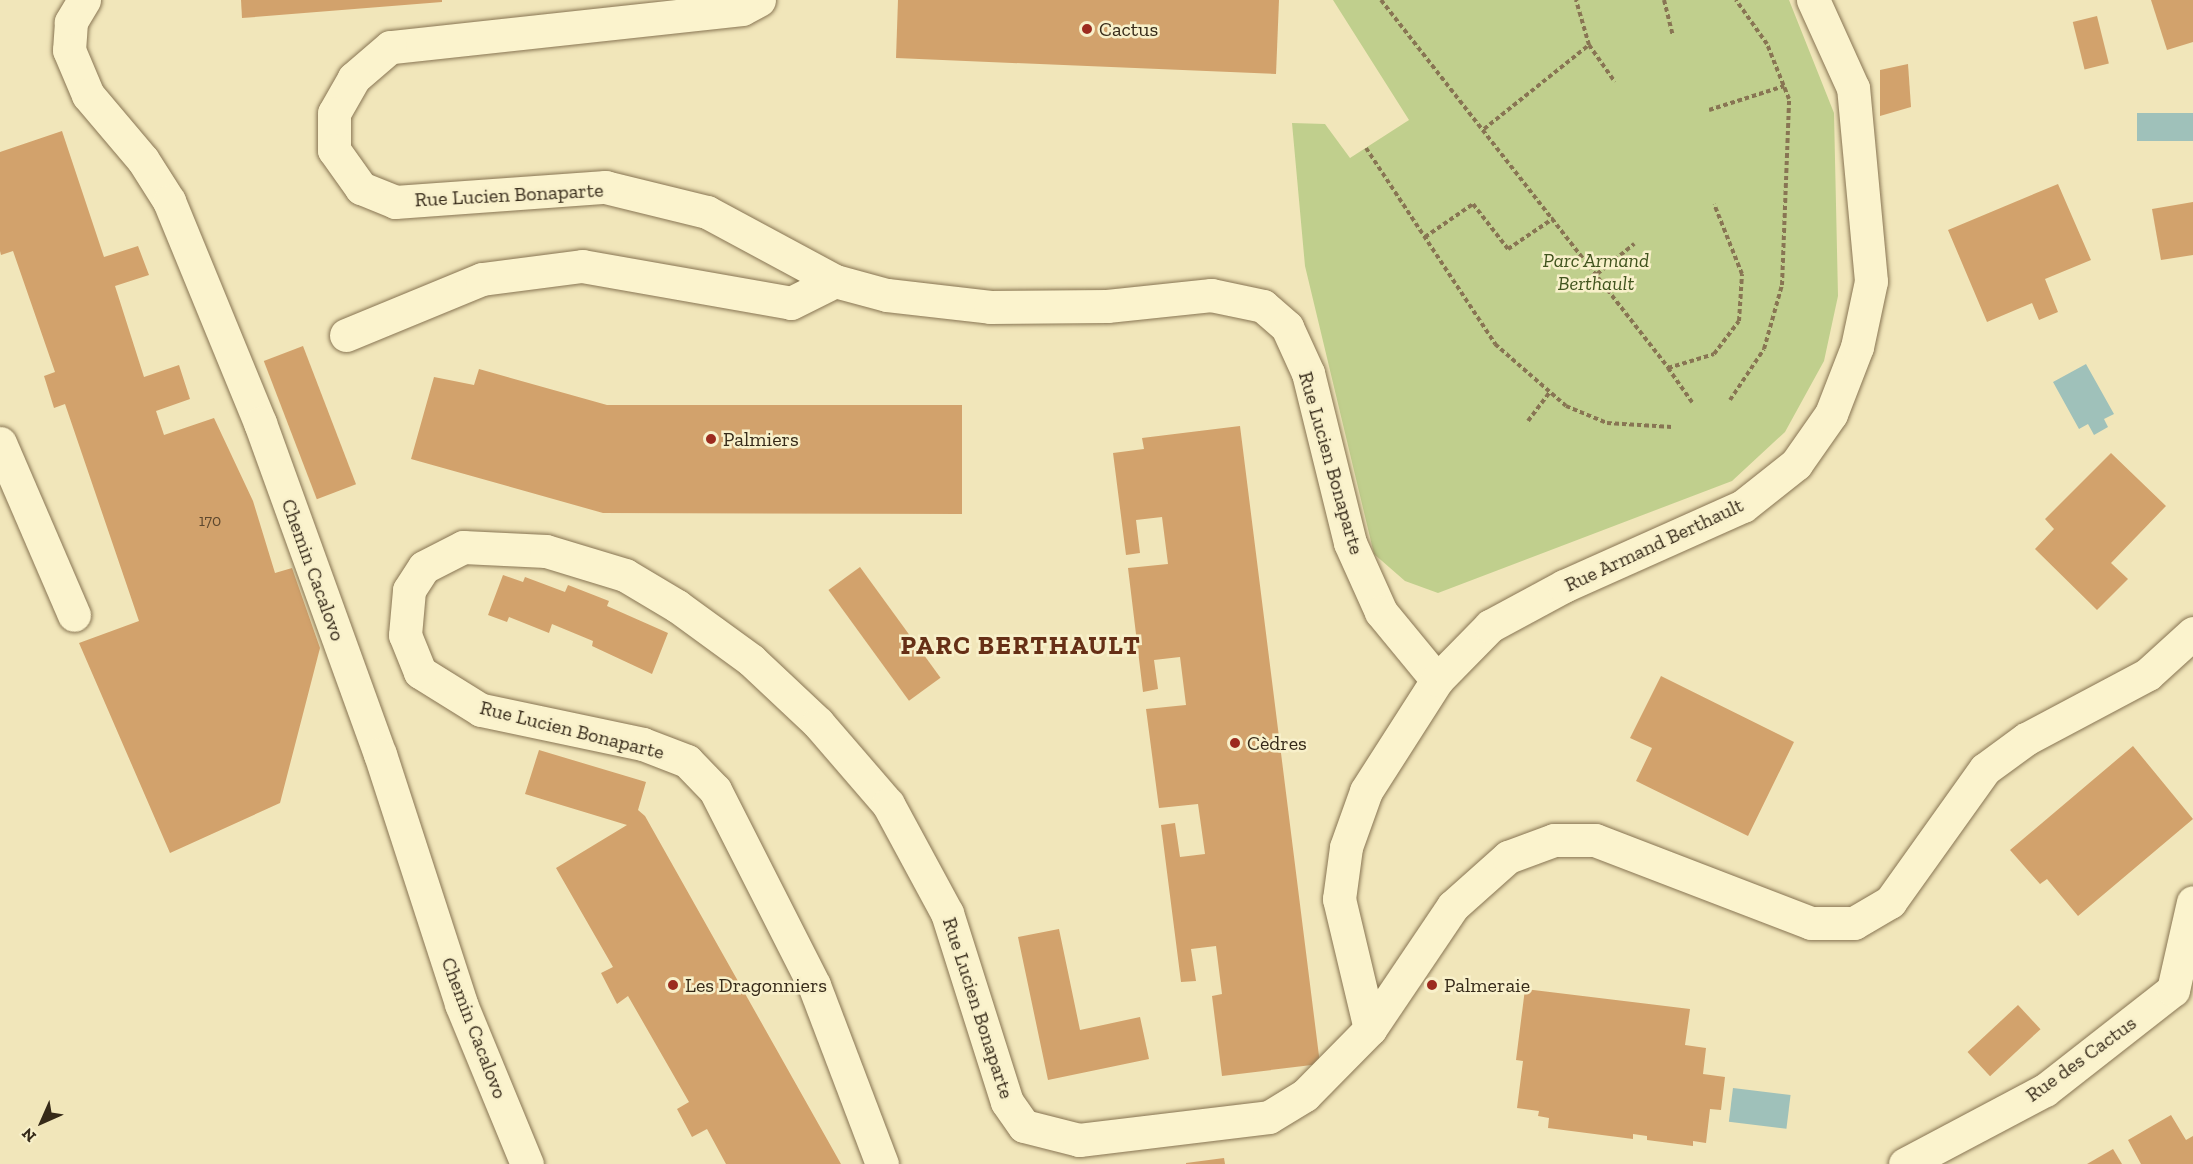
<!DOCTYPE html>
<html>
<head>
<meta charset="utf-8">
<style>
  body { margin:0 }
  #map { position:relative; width:2193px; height:1164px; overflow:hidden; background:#f1e6ba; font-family:"Zilla Slab",serif }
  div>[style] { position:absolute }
  .green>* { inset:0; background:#c0cf8d }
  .water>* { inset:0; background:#9fc1ba; transform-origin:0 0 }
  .building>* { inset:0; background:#d2a26c; transform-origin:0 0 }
  .path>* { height:4px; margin-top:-2px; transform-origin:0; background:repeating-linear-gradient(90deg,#887553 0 4.5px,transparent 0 7.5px) }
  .roads { filter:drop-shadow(0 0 2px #887553) drop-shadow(0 0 2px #887553) }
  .minor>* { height:33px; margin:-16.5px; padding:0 16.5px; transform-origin:16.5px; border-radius:16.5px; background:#fbf3cd }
  .dots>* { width:16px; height:16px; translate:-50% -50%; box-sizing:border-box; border:3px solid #f8f0ca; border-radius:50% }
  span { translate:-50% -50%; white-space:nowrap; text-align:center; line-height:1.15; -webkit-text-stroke:5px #f8f0ca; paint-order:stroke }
  .number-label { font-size:16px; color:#5d482e }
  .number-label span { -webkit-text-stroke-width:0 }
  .poi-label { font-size:20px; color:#362a19 }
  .left { translate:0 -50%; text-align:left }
  .street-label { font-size:20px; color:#362a19 }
  .park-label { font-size:20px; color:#41541e; font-style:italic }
  .district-label { font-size:26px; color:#662f16; font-weight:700; letter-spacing:1.5px }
  .north { position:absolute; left:12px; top:1092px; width:60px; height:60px; -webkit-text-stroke:4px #f8f0ca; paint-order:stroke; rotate:225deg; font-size:16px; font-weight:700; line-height:24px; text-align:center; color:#362a19 }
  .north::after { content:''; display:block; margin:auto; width:21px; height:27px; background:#362a19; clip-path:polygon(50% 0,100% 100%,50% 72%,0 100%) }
</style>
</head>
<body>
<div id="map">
  <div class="green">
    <div style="clip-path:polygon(1333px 0,1789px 0,1834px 113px,1838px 296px,1824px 361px,1785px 432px,1732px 481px,1438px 593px,1405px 581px,1374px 554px,1305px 266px,1292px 123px,1325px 124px,1350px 158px,1409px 120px)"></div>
  </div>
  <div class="water">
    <div style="left:2193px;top:113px;width:28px;height:56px;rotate:90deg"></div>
    <div style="clip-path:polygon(2086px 364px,2114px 414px,2104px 419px,2108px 427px,2094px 435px,2088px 424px,2079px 429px,2053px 382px)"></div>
    <div style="left:1733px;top:1088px;width:58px;height:34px;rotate:7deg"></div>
  </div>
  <div class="building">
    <div style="clip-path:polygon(241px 0,442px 0,442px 2px,242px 18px)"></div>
    <div style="clip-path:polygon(898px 0,1279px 0,1276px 74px,896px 58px)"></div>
    <div style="clip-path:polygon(2151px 0,2193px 0,2193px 42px,2167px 50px)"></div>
    <div style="left:2097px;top:16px;width:49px;height:25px;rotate:76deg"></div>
    <div style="clip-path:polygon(1908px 64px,1911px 107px,1880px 116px,1880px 70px)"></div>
    <div style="clip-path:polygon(62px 131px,104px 257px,138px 246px,149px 275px,115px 286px,144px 377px,179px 365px,190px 399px,156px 411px,164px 435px,214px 418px,253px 501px,275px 573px,292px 568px,320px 648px,280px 803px,170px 853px,79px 643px,139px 621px,65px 404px,54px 408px,44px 376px,55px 372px,13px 251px,1px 255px,0 251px,0 152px)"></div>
    <div style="clip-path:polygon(2058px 184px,2091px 260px,2045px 279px,2058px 312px,2039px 320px,2032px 303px,1987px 322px,1948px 230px)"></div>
    <div style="clip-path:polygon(2193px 202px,2193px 255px,2161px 260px,2152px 209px)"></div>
    <div style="left:303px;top:346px;width:148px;height:42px;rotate:69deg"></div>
    <div style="clip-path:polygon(479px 369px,607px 405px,962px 405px,962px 514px,603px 513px,411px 459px,434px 377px,474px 385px)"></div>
    <div style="clip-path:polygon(1240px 426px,1320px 1064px,1222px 1076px,1212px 996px,1222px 994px,1216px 946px,1191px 949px,1196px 981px,1181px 982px,1161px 825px,1175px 823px,1180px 857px,1205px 854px,1198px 804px,1159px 808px,1146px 709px,1186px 705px,1180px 657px,1154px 660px,1158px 689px,1143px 692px,1128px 568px,1168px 564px,1162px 517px,1136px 520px,1140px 553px,1126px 555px,1113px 453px,1144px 449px,1142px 438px)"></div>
    <div style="clip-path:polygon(2111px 453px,2166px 506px,2111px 563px,2128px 579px,2097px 610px,2035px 549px,2054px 529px,2045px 519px)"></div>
    <div style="left:860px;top:567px;width:137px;height:39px;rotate:54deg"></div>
    <div style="clip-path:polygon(503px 575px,523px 582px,525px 577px,565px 592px,568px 585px,609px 601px,607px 606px,668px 633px,652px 674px,592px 646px,593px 641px,552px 624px,549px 633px,509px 617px,507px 622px,488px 615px)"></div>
    <div style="clip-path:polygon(1661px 676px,1794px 742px,1748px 836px,1636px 781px,1652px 748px,1630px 738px)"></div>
    <div style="clip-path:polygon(2133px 746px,2193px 819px,2078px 916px,2047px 879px,2040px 884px,2010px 850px)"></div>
    <div style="clip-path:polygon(539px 750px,646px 782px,638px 810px,645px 816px,841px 1164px,726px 1164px,707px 1129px,692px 1137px,677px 1109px,689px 1102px,628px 996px,617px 1004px,601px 973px,613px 967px,556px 868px,627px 825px,525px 794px)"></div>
    <div style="clip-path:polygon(1059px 929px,1080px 1030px,1140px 1017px,1149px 1059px,1048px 1080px,1018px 937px)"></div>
    <div style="clip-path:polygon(1525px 989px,1690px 1009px,1685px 1045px,1706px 1048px,1703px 1074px,1725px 1077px,1721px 1110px,1710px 1109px,1706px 1143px,1693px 1141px,1693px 1146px,1647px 1140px,1647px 1136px,1633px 1134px,1633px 1139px,1548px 1128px,1549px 1118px,1538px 1116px,1539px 1111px,1517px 1108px,1523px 1061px,1516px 1060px)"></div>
    <div style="left:2018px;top:1005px;width:33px;height:69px;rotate:47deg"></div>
    <div style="clip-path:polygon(2171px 1115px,2186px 1140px,2193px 1136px,2193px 1164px,2141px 1164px,2128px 1140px)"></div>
    <div style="clip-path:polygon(2113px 1149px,2122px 1164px,2087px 1164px)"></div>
    <div style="clip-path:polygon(1224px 1158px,1225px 1164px,1186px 1164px,1186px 1163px)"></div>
  </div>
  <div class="path">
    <div style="left:1381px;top:0;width:467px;rotate:52deg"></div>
    <div style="left:1668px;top:368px;width:48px;rotate:-16.9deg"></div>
    <div style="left:1714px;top:354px;width:41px;rotate:-52.9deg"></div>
    <div style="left:1739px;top:321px;width:47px;rotate:-86.3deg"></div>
    <div style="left:1742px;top:274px;width:75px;rotate:-111.8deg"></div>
    <div style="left:1664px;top:0;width:37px;rotate:76deg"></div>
    <div style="left:1589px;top:45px;width:45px;rotate:54.9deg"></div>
    <div style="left:1709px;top:110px;width:79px;rotate:-17.7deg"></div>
    <div style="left:1484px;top:129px;width:134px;rotate:-38.7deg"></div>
    <div style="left:1589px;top:45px;width:47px;rotate:-106.1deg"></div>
    <div style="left:1366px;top:148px;width:235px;rotate:56.6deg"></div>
    <div style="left:1495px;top:344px;width:94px;rotate:41.1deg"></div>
    <div style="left:1566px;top:406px;width:44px;rotate:22.5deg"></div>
    <div style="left:1607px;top:423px;width:65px;rotate:3.5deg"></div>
    <div style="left:1425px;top:237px;width:58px;rotate:-34.5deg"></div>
    <div style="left:1473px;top:204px;width:57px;rotate:52.1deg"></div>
    <div style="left:1508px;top:249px;width:55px;rotate:-34deg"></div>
    <div style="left:1597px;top:274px;width:48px;rotate:-39deg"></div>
    <div style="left:1668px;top:368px;width:42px;rotate:54.8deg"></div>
    <div style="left:1730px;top:400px;width:61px;rotate:-56.3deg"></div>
    <div style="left:1764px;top:349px;width:66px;rotate:-74.3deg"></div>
    <div style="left:1782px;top:285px;width:186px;rotate:-87.8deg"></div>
    <div style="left:1789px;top:99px;width:59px;rotate:-111.8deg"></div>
    <div style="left:1767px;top:44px;width:54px;rotate:-125.2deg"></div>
    <div style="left:1528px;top:421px;width:36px;rotate:-53deg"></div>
  </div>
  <div class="roads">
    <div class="minor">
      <div style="left:84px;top:0;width:26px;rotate:121deg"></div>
      <div style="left:71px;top:22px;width:28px;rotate:94deg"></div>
      <div style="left:69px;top:50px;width:49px;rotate:67.1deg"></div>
      <div style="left:88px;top:95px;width:85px;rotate:49.8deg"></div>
      <div style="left:143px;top:160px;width:49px;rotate:57.6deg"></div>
      <div style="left:169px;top:201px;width:240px;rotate:67.7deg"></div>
      <div style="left:260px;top:423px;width:352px;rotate:70.1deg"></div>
      <div style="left:380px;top:754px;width:263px;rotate:72deg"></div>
      <div style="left:461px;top:1004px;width:173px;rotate:67.6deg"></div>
      <div style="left:759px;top:0;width:19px;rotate:152deg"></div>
      <div style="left:742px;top:9px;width:354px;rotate:173.8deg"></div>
      <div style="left:390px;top:47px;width:48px;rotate:139.3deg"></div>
      <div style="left:354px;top:78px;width:40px;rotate:119.7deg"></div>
      <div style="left:334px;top:113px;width:37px;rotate:90deg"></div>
      <div style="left:334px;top:150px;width:47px;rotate:54.6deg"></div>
      <div style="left:361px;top:188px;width:37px;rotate:22deg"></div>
      <div style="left:395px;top:202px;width:211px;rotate:-4.1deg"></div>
      <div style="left:605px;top:187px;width:105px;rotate:13.8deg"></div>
      <div style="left:707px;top:212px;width:145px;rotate:28.3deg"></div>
      <div style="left:835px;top:281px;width:54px;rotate:15.1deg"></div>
      <div style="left:887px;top:295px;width:104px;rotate:6.6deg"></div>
      <div style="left:990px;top:307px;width:117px;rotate:-0.5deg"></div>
      <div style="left:1107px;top:306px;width:105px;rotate:-6deg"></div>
      <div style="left:1211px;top:295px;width:53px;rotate:11.9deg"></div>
      <div style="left:1263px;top:306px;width:32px;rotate:41deg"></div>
      <div style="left:1287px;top:327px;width:51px;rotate:65.5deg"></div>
      <div style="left:1308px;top:373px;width:175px;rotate:76.1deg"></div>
      <div style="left:1350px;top:543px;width:76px;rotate:65.8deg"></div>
      <div style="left:1381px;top:612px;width:88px;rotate:50.5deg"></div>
      <div style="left:346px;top:335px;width:147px;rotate:-22.4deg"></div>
      <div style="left:482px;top:279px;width:101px;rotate:-7.4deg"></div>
      <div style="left:582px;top:266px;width:212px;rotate:10deg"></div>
      <div style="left:791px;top:303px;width:49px;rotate:-26.6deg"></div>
      <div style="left:0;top:443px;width:187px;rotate:66.7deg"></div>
      <div style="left:1370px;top:1029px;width:148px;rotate:-56deg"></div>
      <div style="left:1453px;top:906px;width:74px;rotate:-41.7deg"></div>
      <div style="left:1508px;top:857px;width:49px;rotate:-20.3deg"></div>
      <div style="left:1554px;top:840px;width:41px"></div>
      <div style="left:1595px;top:840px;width:231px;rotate:21deg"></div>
      <div style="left:1811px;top:923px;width:43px"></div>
      <div style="left:1854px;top:923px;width:42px;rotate:-30.3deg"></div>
      <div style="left:1890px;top:902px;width:163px;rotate:-54.5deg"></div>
      <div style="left:1985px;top:769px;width:51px;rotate:-36.2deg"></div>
      <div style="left:2026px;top:739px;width:138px;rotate:-28deg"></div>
      <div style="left:2148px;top:674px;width:61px;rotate:-42.3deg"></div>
      <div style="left:882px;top:1164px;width:191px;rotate:-110.8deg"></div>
      <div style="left:814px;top:985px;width:219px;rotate:-116.9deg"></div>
      <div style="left:715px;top:790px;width:40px;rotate:-134deg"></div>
      <div style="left:687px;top:761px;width:47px;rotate:-158.9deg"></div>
      <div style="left:643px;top:744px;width:166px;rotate:-168.1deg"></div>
      <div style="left:481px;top:710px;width:72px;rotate:-148.1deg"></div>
      <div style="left:420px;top:672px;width:40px;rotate:-112deg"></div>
      <div style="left:405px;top:635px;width:45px;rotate:-84.9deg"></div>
      <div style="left:409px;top:590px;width:27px;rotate:-57deg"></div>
      <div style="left:424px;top:567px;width:44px;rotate:-27.1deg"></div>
      <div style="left:463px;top:547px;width:83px;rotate:2.8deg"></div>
      <div style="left:546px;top:551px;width:83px;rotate:16.9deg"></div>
      <div style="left:625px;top:575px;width:61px;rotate:30.8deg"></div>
      <div style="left:677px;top:606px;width:92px;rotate:36.1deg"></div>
      <div style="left:751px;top:660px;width:92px;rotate:43.2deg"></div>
      <div style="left:818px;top:723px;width:107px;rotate:49.2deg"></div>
      <div style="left:888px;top:804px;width:124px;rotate:61.6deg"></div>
      <div style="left:947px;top:913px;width:198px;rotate:72.4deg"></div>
      <div style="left:1007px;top:1102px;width:29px;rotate:55deg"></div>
      <div style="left:1024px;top:1126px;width:57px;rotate:14.3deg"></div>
      <div style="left:1079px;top:1140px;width:191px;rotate:-6.9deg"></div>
      <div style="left:1269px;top:1117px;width:42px;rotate:-31.4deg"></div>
      <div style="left:1305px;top:1095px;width:93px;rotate:-45.4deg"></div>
      <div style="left:1370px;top:1029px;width:134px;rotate:-103.4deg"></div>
      <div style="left:1339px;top:899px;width:52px;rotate:-82.3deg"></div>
      <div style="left:1346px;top:847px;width:59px;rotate:-70.3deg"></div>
      <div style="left:1366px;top:791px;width:132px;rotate:-57.4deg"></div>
      <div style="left:1437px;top:680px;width:76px;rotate:-45.5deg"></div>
      <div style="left:1490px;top:626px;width:84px;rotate:-28.4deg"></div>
      <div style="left:1564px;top:586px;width:196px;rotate:-24.1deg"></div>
      <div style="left:1743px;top:506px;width:68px;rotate:-38.4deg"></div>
      <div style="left:1796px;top:464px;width:61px;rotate:-55deg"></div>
      <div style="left:1831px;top:414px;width:72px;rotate:-68.8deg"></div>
      <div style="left:1857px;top:347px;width:67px;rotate:-78deg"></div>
      <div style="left:1871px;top:281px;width:194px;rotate:-95.3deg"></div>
      <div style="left:1853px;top:88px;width:97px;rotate:-114.4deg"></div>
      <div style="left:1905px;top:1164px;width:158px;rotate:-27.9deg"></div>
      <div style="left:2045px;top:1090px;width:162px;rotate:-38deg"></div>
      <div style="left:2173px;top:990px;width:90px;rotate:-77.2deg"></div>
    </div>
  </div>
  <div class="dots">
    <div style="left:1087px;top:29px;background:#9c2b1f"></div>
    <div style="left:711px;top:439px;background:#9c2b1f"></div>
    <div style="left:1235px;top:743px;background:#9c2b1f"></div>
    <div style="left:673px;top:985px;background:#9c2b1f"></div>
    <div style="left:1432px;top:985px;background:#9c2b1f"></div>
  </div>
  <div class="number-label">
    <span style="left:210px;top:521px">170</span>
  </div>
  <div class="poi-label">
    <span class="left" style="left:1099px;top:29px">Cactus</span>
    <span class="left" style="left:723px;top:439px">Palmiers</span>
    <span class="left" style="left:1247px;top:743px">Cèdres</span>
    <span class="left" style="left:685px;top:985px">Les Dragonniers</span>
    <span class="left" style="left:1444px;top:985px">Palmeraie</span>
  </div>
  <div class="street-label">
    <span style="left:509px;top:195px;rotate:-3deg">Rue Lucien Bonaparte</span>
    <span style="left:1331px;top:463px;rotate:74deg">Rue Lucien Bonaparte</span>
    <span style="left:1654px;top:545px;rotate:-25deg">Rue Armand Berthault</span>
    <span style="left:313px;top:570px;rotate:70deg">Chemin Cacalovo</span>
    <span style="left:572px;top:730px;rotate:14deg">Rue Lucien Bonaparte</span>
    <span style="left:978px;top:1008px;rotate:72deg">Rue Lucien Bonaparte</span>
    <span style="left:474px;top:1028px;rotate:69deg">Chemin Cacalovo</span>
    <span style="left:2081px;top:1059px;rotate:-36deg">Rue des Cactus</span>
  </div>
  <div class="park-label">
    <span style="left:1596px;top:272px">Parc Armand<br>Berthault</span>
  </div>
  <div class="district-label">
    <span style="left:1021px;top:646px">PARC BERTHAULT</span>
  </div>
  <div class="north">N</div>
</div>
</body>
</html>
